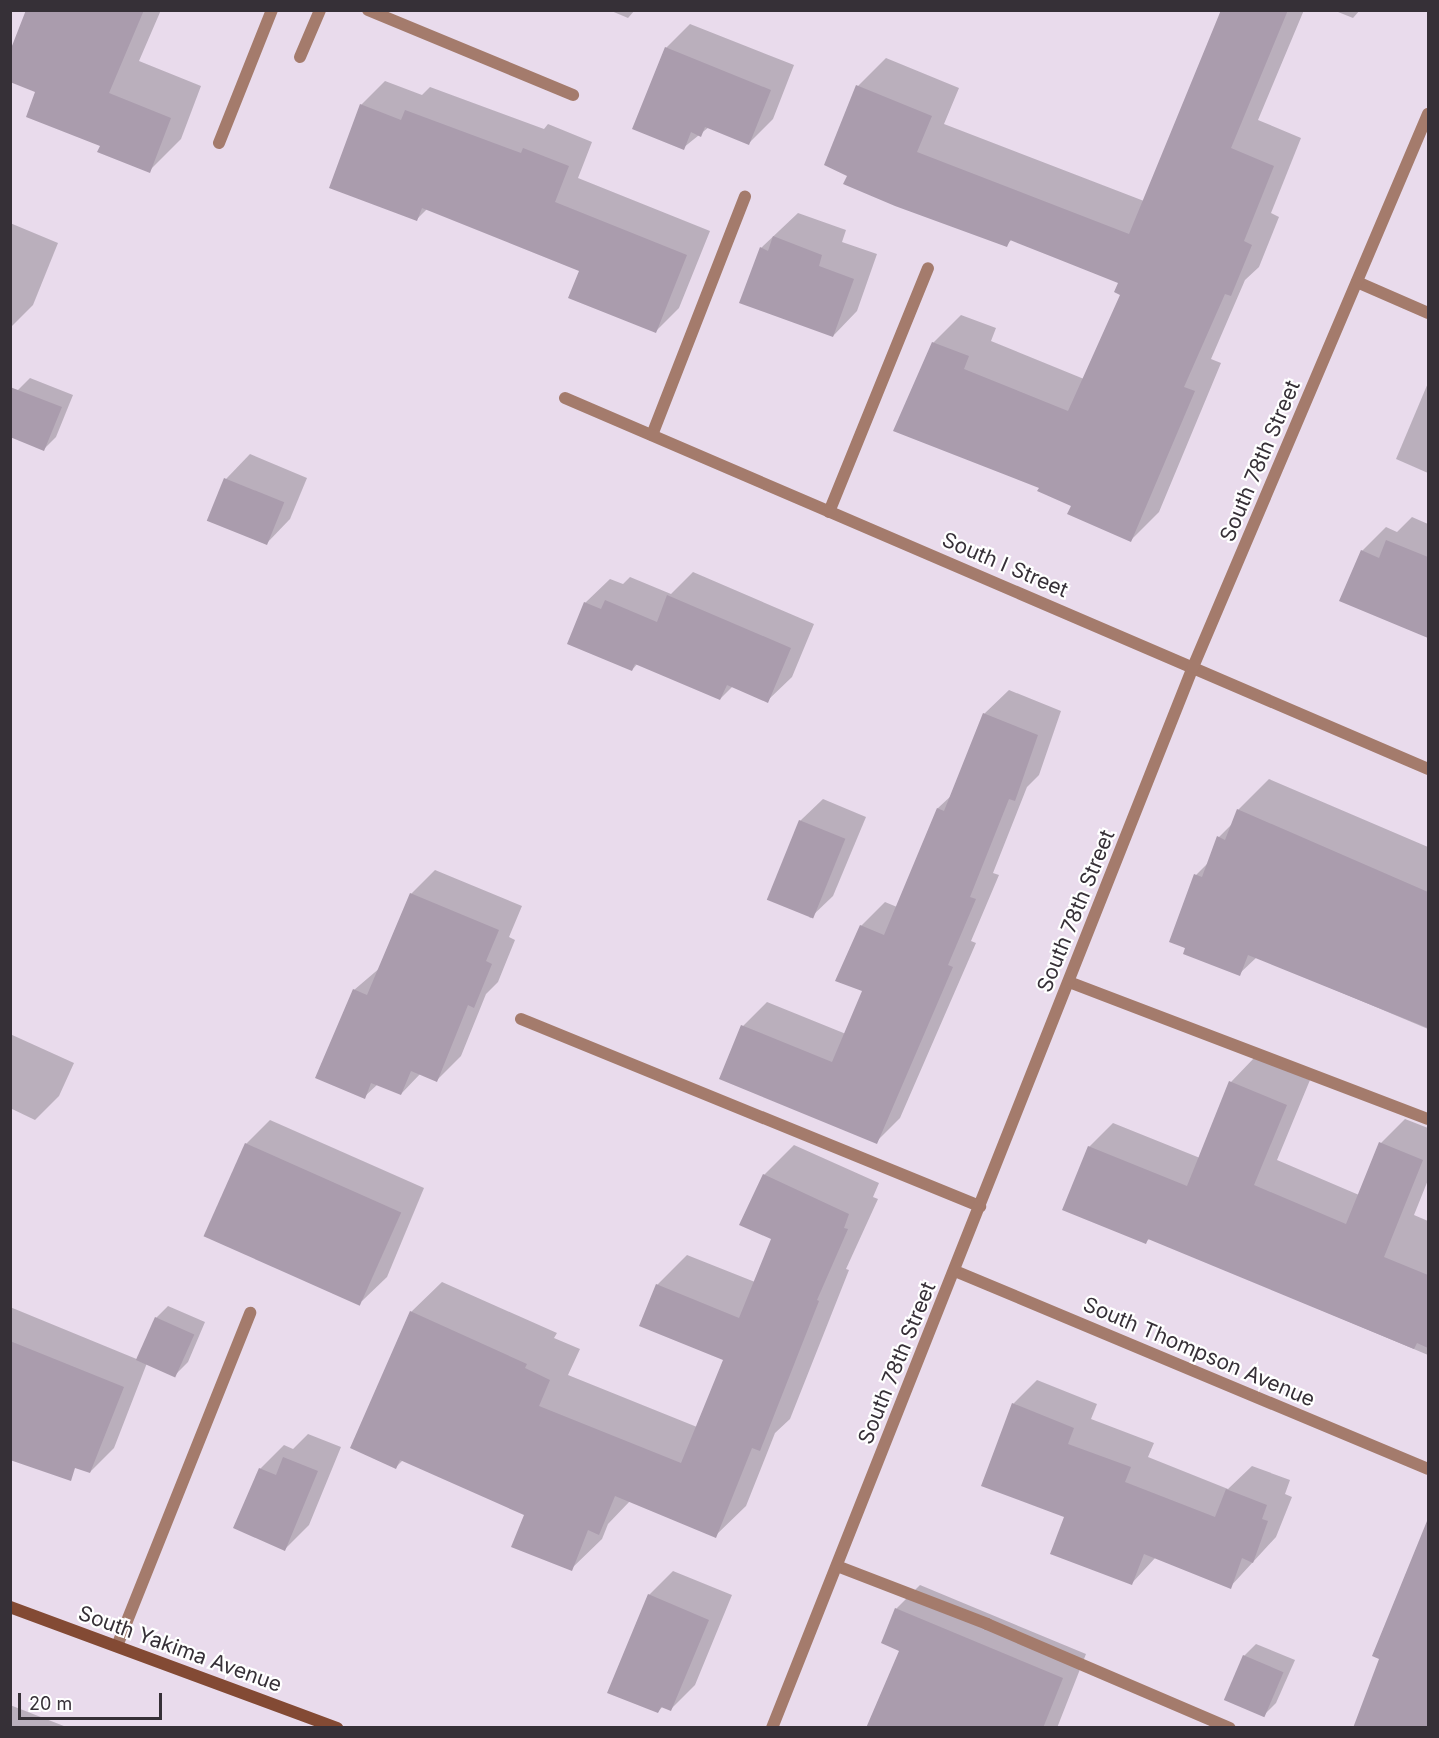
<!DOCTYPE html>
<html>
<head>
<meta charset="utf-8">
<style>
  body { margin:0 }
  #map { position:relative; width:1439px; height:1738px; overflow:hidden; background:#e9dbec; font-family:Inter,sans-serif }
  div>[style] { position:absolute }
  .shadow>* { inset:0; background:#0003 }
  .building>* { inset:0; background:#aa9cad; transform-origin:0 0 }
  .lane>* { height:12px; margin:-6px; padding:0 6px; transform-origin:6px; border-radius:6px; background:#a47b6c }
  .street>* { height:12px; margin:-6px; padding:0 6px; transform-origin:6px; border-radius:6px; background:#a47b6c }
  .secondary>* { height:12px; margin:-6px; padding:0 6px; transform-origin:6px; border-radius:6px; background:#834a34 }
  span { translate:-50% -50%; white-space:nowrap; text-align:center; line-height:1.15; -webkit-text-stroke:4.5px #fff; paint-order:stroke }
  .street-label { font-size:21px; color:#363037 }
  .frame { position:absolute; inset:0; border:12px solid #363037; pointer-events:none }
  .scale { position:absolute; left:18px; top:1693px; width:144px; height:27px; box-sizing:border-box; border:3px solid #363037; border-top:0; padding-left:8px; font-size:18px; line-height:21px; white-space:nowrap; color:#363037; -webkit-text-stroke:4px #fff; paint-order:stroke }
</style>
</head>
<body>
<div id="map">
  <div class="shadow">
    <div style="clip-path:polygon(28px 10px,161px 10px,139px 61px,201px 86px,181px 139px,149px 171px,102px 145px,37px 91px)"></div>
    <div style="clip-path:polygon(609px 10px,635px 10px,628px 18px)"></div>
    <div style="clip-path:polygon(1222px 10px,1304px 10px,1258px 120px,1301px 138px,1271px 213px,1279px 217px,1259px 267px,1245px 280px,1211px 359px,1221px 363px,1159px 512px,1131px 540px,1041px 488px,933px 343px,961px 315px,996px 328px,991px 341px,1084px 379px,1122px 294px,1120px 282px,1012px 239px,1007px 245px,826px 165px,858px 86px,886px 58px,959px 88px,944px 124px,1144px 201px)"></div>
    <div style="clip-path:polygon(1333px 10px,1360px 10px,1353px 18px)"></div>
    <div style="clip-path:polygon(690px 24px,794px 65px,773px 119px,749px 143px,709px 127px,683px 148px,666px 48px)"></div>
    <div style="clip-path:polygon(385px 81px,422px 95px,430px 87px,544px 129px,548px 124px,592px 142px,578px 178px,710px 231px,679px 308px,655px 332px,581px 270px,427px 209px,417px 219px,361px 105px)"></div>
    <div style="clip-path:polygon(798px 213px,846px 230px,842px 242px,877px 254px,857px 311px,833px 336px,761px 248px)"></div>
    <div style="clip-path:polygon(10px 223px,58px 243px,33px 305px,10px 328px)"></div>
    <div style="clip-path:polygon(30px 378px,73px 395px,56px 437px,44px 449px,10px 409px,18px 390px)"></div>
    <div style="clip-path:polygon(1428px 383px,1428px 473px,1396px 459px)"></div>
    <div style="clip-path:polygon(250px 454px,307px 478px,290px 519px,266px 544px,209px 520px,226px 479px)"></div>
    <div style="clip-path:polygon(1412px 517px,1428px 524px,1428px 637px,1341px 600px,1362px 551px,1386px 527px,1397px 532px)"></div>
    <div style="clip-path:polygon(693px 572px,814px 624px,792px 677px,767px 701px,733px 686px,720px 699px,638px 663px,632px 670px,585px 603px,610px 579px,623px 584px,630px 577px,671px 594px)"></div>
    <div style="clip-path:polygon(1009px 690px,1061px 711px,1039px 775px,1027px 787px,993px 873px,999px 875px,971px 941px,976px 943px,900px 1118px,876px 1142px,743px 1026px,767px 1002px,846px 1034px,864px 991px,861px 926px,885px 902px,897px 907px,938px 808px,952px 795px,984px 714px)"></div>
    <div style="clip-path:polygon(1269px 779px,1428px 847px,1428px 1029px,1257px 957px,1239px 974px,1171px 941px,1196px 875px,1210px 861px,1219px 837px,1234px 822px,1238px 810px)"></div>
    <div style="clip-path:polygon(823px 799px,866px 817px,833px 896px,810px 918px,785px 860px,800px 821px)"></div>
    <div style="clip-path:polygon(435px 870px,522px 906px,509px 937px,515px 940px,498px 982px,486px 994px,461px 1056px,437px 1080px,421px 1073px,401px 1094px,378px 1084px,364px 1097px,354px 990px,381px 967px,411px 894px)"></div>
    <div style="clip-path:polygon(10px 1034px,74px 1063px,59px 1096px,35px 1120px,10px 1108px)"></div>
    <div style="clip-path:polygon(1255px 1057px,1310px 1080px,1277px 1160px,1359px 1195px,1381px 1143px,1405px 1119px,1428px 1128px,1428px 1180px,1414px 1215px,1428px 1221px,1428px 1355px,1150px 1238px,1146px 1242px,1089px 1147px,1113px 1123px,1200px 1158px,1231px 1082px)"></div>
    <div style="clip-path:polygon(270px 1120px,424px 1188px,387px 1277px,362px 1301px,246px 1144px)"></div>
    <div style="clip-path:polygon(794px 1145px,879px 1183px,873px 1197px,878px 1199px,846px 1269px,849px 1270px,790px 1419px,775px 1433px,746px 1506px,715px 1536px,630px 1501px,608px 1524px,602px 1539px,571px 1569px,526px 1514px,403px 1460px,395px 1468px,411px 1312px,442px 1282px,557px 1333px,554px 1338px,580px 1349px,568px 1375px,697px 1427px,724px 1359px,657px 1285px,687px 1255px,755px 1282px,773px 1238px,764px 1175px)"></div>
    <div style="clip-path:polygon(168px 1306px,205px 1322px,188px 1362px,176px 1374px,147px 1363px,114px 1448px,90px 1472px,10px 1417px,10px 1307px,139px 1360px,156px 1318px)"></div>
    <div style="clip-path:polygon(1037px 1380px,1097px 1404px,1091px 1419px,1154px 1443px,1148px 1457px,1228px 1489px,1252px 1466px,1290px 1480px,1285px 1494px,1292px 1497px,1276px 1537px,1230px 1587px,1156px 1557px,1132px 1583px,1066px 1516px,1013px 1404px)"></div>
    <div style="clip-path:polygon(308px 1434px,341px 1447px,309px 1525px,285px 1549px,260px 1469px,284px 1445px,293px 1449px)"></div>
    <div style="clip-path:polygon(1428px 1555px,1428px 1728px,1355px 1728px,1377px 1673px,1406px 1578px)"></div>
    <div style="clip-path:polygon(673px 1571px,732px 1595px,695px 1685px,671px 1709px,663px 1706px,658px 1712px,649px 1595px)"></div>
    <div style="clip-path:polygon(920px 1585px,1086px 1654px,1057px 1728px,868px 1728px,901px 1650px,896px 1609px)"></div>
    <div style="clip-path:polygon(1256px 1644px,1295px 1660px,1276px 1703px,1264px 1715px,1244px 1656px)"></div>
    <div style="clip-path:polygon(10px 1705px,69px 1728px,10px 1728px)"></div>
  </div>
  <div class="building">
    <div style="clip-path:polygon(26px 10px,144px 10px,109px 93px,171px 118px,150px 173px,97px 152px,100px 146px,26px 117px,35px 92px,10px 82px,10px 51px)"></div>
    <div style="clip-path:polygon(1221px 10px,1288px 10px,1231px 148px,1274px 166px,1244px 241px,1252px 245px,1231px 296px,1225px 294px,1184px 387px,1195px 391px,1131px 542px,1067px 514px,1071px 506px,1037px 491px,1039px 488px,893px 431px,932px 342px,969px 356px,964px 369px,1068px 411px,1120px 295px,1114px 292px,1118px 283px,1010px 240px,1007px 247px,895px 206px,843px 184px,847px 176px,824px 165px,856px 85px,932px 116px,917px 152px,1129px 234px)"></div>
    <div style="clip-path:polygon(665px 47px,771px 90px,749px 145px,705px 127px,701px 137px,691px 132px,684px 150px,632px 129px)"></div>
    <div style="clip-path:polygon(360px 104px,401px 120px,405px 110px,521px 153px,523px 148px,569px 166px,555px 202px,687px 255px,656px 333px,568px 298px,579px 271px,422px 208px,417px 221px,329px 188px)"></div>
    <div style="clip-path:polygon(773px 236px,822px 255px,819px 266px,854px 279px,833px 337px,739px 303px,760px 247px,768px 251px)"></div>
    <div style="clip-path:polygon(10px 387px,62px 407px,44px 451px,10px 437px)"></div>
    <div style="left:224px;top:478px;width:65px;height:46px;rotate:22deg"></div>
    <div style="clip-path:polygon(1386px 540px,1428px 557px,1428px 638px,1339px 601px,1361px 550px,1379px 558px)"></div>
    <div style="clip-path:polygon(667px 595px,791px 648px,768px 703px,727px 685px,720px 700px,635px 664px,632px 671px,567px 644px,584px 602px,601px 609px,605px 600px,657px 622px)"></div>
    <div style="clip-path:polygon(983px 713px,1038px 735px,1015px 801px,1009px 799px,970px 897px,976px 899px,948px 965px,953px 967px,877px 1144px,719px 1079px,741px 1025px,832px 1062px,862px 991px,835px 981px,860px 925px,884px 935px,937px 808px,944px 811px)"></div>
    <div style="clip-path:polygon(1237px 809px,1428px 892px,1428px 1028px,1248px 955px,1240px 976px,1183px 954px,1185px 948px,1169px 942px,1194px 874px,1202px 877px,1217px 836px,1225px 840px)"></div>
    <div style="left:799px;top:820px;width:50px;height:86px;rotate:22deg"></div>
    <div style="clip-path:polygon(410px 893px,499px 930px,486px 961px,492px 964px,474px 1008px,468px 1005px,437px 1082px,411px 1071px,401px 1095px,371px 1083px,365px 1099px,315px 1078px,353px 989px,367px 995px)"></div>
    <div style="clip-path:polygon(1229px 1081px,1287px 1105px,1254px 1185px,1346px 1224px,1379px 1142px,1423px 1160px,1384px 1257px,1428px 1275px,1428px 1348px,1417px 1343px,1414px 1349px,1148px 1239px,1146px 1244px,1062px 1210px,1088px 1146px,1187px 1186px)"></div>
    <div style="left:245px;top:1143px;width:171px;height:102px;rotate:24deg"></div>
    <div style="clip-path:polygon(763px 1174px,849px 1214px,844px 1228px,848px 1229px,817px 1300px,819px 1301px,760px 1451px,752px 1448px,716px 1538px,615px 1496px,599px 1535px,588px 1530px,572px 1571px,511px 1547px,524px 1515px,400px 1460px,396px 1469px,350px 1448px,410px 1311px,527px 1364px,525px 1368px,550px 1380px,539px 1406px,681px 1463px,723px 1360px,639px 1326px,656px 1284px,739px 1318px,771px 1239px,739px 1225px)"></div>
    <div style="left:155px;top:1317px;width:43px;height:47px;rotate:24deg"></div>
    <div style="clip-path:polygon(10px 1341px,124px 1387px,90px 1473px,75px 1468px,71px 1481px,10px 1460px)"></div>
    <div style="clip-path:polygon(1012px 1403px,1074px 1428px,1068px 1444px,1131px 1467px,1125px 1482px,1215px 1517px,1226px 1489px,1267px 1505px,1262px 1519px,1268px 1521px,1253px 1563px,1242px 1558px,1231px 1589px,1144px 1554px,1132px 1585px,1050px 1554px,1064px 1517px,981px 1486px)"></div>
    <div style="clip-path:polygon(283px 1457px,318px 1471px,285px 1551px,233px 1528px,259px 1468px,276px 1475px)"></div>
    <div style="clip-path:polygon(1427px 1521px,1428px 1728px,1353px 1728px,1379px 1659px,1372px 1656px)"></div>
    <div style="clip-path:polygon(648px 1594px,709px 1620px,671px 1711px,661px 1707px,658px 1713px,607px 1693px)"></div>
    <div style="clip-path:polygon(895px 1608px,1063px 1678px,1043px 1728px,866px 1728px,899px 1651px,881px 1643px)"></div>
    <div style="left:1243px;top:1655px;width:44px;height:49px;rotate:23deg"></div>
  </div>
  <div class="lane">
    <div style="left:368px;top:10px;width:222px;rotate:22.5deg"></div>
    <div style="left:300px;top:57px;width:51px;rotate:-66.9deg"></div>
    <div style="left:219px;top:143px;width:143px;rotate:-68.3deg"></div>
    <div style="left:1357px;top:282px;width:77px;rotate:23.6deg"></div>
    <div style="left:652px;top:435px;width:256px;rotate:-68.7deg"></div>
    <div style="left:829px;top:512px;width:263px;rotate:-67.9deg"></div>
    <div style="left:1069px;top:982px;width:384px;rotate:20.9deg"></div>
    <div style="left:521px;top:1019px;width:496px;rotate:22.2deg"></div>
    <div style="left:837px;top:1566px;width:161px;rotate:21.1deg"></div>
    <div style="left:987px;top:1624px;width:264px;rotate:23.2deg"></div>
    <div style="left:117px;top:1646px;width:359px;rotate:-68.2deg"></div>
  </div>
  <div class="street">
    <div style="left:565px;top:398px;width:939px;rotate:23.26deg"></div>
    <div style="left:955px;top:1271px;width:513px;rotate:22.71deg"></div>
    <div style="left:772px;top:1728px;width:1141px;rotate:-68.36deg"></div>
    <div style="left:1193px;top:667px;width:601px;rotate:-66.98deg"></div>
  </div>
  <div class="secondary">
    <div style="left:10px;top:1607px;width:349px;rotate:20.3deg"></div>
  </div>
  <div class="street-label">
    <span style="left:1260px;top:461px;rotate:-67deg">South 78th Street</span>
    <span style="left:1005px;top:565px;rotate:23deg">South I Street</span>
    <span style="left:1076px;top:911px;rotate:-68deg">South 78th Street</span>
    <span style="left:1199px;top:1352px;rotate:23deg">South Thompson Avenue</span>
    <span style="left:897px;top:1363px;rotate:-68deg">South 78th Street</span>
    <span style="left:180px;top:1649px;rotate:20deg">South Yakima Avenue</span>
  </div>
  <div class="frame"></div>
  <div class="scale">20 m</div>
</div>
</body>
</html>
